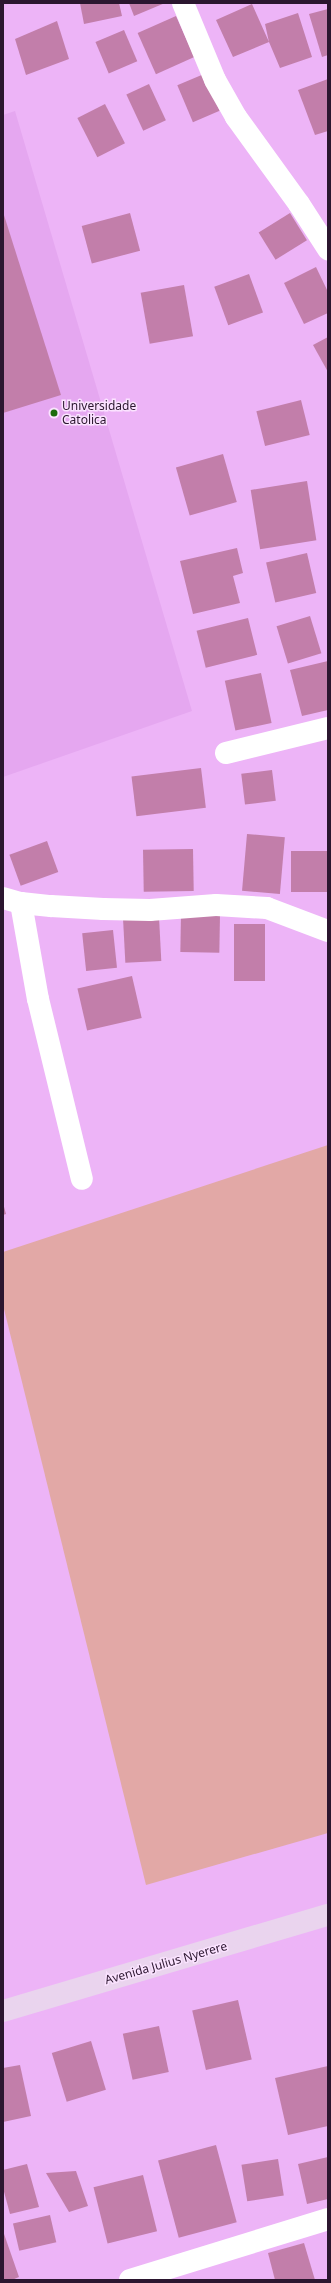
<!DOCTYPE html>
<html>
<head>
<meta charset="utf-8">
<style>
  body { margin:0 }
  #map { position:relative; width:331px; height:2283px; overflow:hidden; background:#edb4f7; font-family:"Noto Sans",sans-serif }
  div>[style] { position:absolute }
  .built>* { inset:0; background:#e5a7f0 }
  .green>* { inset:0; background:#e2a8a6 }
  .building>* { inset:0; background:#c27eaa; transform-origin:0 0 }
  .street>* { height:22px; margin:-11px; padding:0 11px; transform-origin:11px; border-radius:11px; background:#fff }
  .secondary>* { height:22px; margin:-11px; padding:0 11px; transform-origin:11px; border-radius:11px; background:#ead4ee }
  .dots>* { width:11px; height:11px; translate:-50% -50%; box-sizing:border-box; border:2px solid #fbe3ff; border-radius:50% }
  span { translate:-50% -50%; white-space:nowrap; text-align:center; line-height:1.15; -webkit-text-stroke:3px #fbe3ff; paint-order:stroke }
  .poi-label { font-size:12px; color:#2b162f }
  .left { translate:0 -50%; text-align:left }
  .street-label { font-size:12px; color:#2b162f }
  .frame { position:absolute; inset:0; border:4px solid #2b162f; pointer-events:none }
</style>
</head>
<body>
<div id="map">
  <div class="built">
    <div style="clip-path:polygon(15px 111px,192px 711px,3px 777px,3px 115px)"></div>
  </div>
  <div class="green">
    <div style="clip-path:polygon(328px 1145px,328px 1833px,146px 1885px,3px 1305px,3px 1252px)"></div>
  </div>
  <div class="building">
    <div style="clip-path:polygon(80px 3px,119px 3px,122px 16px,84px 24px)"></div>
    <div style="clip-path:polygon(129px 3px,165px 3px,134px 16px)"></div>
    <div style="clip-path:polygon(252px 4px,269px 42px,265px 24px,298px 13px,312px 57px,280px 68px,269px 42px,233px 57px,216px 20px)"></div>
    <div style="clip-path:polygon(328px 9px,328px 55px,322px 57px,309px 14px)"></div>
    <div style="left:176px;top:16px;width:45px;height:42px;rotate:66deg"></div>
    <div style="clip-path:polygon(57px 21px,69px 59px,26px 75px,15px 39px)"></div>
    <div style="left:124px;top:30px;width:34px;height:31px;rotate:67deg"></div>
    <div style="left:204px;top:74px;width:40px;height:29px;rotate:67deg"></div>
    <div style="clip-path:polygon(328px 79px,328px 131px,315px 135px,298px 90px)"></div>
    <div style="left:149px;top:84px;width:40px;height:25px;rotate:65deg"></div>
    <div style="left:105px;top:104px;width:44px;height:31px;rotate:63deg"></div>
    <div style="clip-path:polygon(3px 212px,61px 395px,3px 413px)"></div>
    <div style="left:130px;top:213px;width:39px;height:50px;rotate:75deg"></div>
    <div style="left:290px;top:213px;width:32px;height:37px;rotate:58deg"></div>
    <div style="clip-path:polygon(316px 267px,328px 292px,328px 313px,304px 324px,284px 283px)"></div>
    <div style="left:249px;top:274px;width:41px;height:37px;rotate:70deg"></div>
    <div style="left:184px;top:285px;width:52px;height:44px;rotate:80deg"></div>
    <div style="clip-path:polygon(328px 337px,328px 372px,313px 345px)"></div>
    <div style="left:301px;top:400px;width:36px;height:46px;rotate:76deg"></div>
    <div style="left:223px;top:454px;width:50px;height:49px;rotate:74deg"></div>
    <div style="left:307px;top:481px;width:60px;height:57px;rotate:81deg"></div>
    <div style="clip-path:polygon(237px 548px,243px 573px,233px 576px,240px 603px,193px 614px,180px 561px)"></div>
    <div style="left:307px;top:553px;width:41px;height:42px;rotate:77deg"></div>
    <div style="left:310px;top:616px;width:39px;height:35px;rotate:73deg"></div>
    <div style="left:248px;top:618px;width:38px;height:53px;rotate:76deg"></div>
    <div style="clip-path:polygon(328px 661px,328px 710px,302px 716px,290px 670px)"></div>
    <div style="left:261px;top:673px;width:51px;height:37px;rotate:78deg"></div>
    <div style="left:201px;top:768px;width:40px;height:70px;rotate:83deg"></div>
    <div style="left:272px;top:770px;width:31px;height:31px;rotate:83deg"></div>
    <div style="left:247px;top:834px;width:38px;height:57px;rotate:5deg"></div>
    <div style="left:47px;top:841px;width:33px;height:40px;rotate:70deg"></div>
    <div style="left:193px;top:849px;width:42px;height:50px;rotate:89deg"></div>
    <div style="left:328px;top:851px;width:41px;height:37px;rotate:90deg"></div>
    <div style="left:181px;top:914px;width:39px;height:38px;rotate:1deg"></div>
    <div style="left:159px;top:917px;width:44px;height:36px;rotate:87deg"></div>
    <div style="left:234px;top:924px;width:31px;height:57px"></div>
    <div style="left:113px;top:930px;width:38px;height:31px;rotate:84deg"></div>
    <div style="left:132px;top:976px;width:43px;height:56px;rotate:77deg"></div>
    <div style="clip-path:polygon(3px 1203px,6px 1214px,3px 1215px)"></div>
    <div style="left:238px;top:2000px;width:61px;height:47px;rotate:77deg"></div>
    <div style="left:159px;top:2026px;width:47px;height:37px;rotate:78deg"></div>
    <div style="left:91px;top:2041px;width:51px;height:41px;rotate:73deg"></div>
    <div style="clip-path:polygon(20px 2065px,31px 2116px,3px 2122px,3px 2068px)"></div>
    <div style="clip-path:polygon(328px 2066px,328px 2126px,288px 2135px,275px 2078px)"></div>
    <div style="left:216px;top:2145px;width:80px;height:60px;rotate:75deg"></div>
    <div style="clip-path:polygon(328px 2157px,328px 2199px,307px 2204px,298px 2164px)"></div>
    <div style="left:278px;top:2159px;width:37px;height:37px;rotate:81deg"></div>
    <div style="clip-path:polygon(27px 2164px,39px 2207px,10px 2214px,3px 2188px,3px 2170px)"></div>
    <div style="clip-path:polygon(76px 2171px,88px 2206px,69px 2212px,46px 2173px)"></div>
    <div style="left:143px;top:2175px;width:58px;height:51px;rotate:76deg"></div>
    <div style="left:50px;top:2215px;width:28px;height:38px;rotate:77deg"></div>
    <div style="clip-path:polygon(3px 2231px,19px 2277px,12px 2280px,3px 2280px)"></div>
    <div style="clip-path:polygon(304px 2243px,315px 2280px,275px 2280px,268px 2253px)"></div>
  </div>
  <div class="street">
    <div style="left:183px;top:3px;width:83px;rotate:67.4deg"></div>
    <div style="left:215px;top:80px;width:43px;rotate:60.4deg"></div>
    <div style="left:236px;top:117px;width:107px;rotate:54.1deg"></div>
    <div style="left:299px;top:204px;width:54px;rotate:57.2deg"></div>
    <div style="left:226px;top:753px;width:105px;rotate:-13.8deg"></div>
    <div style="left:3px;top:898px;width:19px;rotate:16deg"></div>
    <div style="left:21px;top:903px;width:30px;rotate:6deg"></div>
    <div style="left:51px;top:906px;width:52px;rotate:3.3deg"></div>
    <div style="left:103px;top:909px;width:47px;rotate:1.2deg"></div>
    <div style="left:150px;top:910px;width:66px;rotate:-4.3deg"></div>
    <div style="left:216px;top:905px;width:51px;rotate:3.4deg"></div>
    <div style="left:267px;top:908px;width:65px;rotate:20.7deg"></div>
    <div style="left:21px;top:903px;width:97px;rotate:80deg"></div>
    <div style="left:38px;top:999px;width:185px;rotate:76.3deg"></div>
    <div style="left:130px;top:2280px;width:207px;rotate:-17.1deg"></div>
  </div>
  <div class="secondary">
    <div style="left:3px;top:2011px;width:339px;rotate:-16.5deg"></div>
  </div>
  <div class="dots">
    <div style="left:54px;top:413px;background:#1c6b0d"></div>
  </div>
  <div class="poi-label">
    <span class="left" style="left:62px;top:413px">Universidade<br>Catolica</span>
  </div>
  <div class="street-label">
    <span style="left:166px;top:1963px;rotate:-16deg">Avenida Julius Nyerere</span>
  </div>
  <div class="frame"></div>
</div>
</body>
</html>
